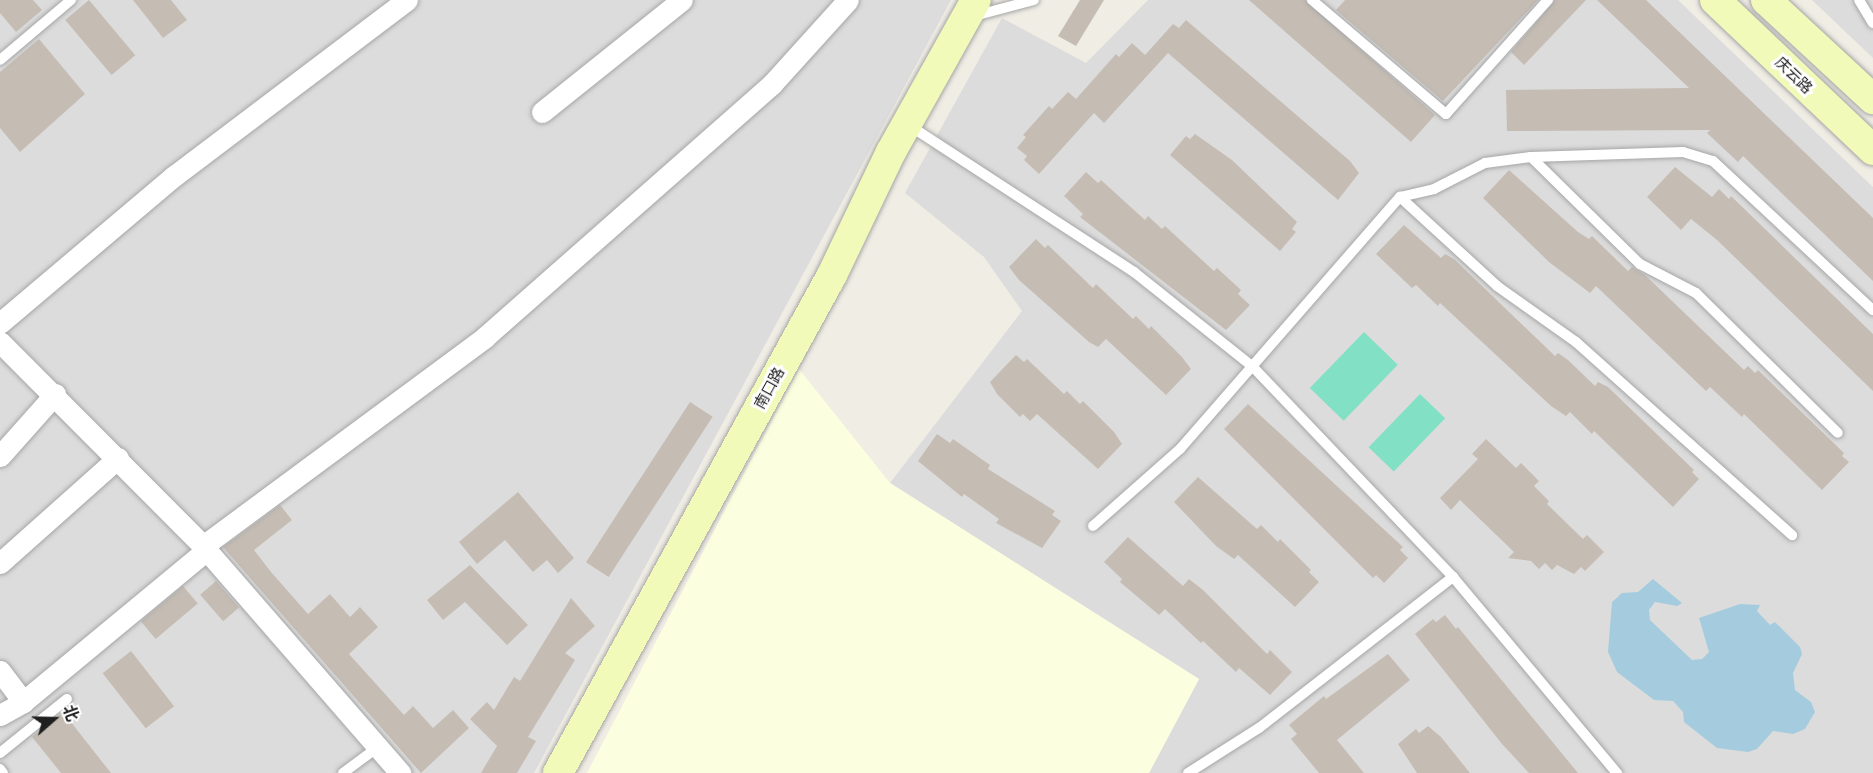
<!DOCTYPE html>
<html>
<head>
<meta charset="utf-8">
<style>
  body { margin:0 }
  #map { position:relative; width:1873px; height:773px; overflow:hidden; background:#f0ede5; font-family:"Archivo Narrow","Noto Sans SC",sans-serif }
  div>[style] { position:absolute }
  .residential>* { inset:0; background:#dddcdc }
  .education>* { inset:0; background:#fcffdf }
  .pitch>* { inset:0; background:#82e0c5; transform-origin:0 0 }
  .water>* { inset:0; background:#a5ccde }
  .building>* { inset:0; background:#c5bdb4; transform-origin:0 0 }
  .roads { filter:drop-shadow(0 0 2px #a6a6a6) drop-shadow(0 0 2px #a6a6a6) }
  .lane>* { height:10px; margin:-5px; padding:0 5px; transform-origin:5px; border-radius:5px; background:#fff }
  .street>* { height:21px; margin:-10.5px; padding:0 10.5px; transform-origin:10.5px; border-radius:10.5px; background:#fff }
  .secondary>* { height:30px; margin:-15px; padding:0 15px; transform-origin:15px; border-radius:15px; background:#f1fab9 }
  span { translate:-50% -50%; white-space:nowrap; text-align:center; line-height:1.15; -webkit-text-stroke:6px #fff; paint-order:stroke }
  .street-label { font-size:15px; color:#1f1f1f }
  .north { position:absolute; left:24px; top:689px; width:60px; height:60px; -webkit-text-stroke:4px #fff; paint-order:stroke; rotate:70deg; font-size:16px; font-weight:700; line-height:24px; text-align:center; color:#1f1f1f }
  .north::after { content:''; display:block; margin:auto; width:21px; height:27px; background:#1f1f1f; clip-path:polygon(50% 0,100% 100%,50% 72%,0 100%) }
</style>
</head>
<body>
<div id="map">
  <div class="residential">
    <div style="clip-path:polygon(0 0,951px 0,534px 773px,0 773px)"></div>
    <div style="clip-path:polygon(1148px 0,1678px 0,1873px 187px,1873px 773px,1149px 773px,1199px 679px,890px 483px,1022px 311px,984px 257px,905px 193px,1002px 18px,1086px 63px)"></div>
    <div style="clip-path:polygon(1812px 0,1873px 0,1873px 58px)"></div>
  </div>
  <div class="education">
    <div style="clip-path:polygon(799px 369px,890px 483px,1199px 679px,1149px 773px,587px 773px)"></div>
  </div>
  <div class="pitch">
    <div style="left:1364px;top:332px;width:47px;height:78px;rotate:44deg"></div>
    <div style="left:1420px;top:394px;width:35px;height:74px;rotate:44deg"></div>
  </div>
  <div class="water">
    <div style="clip-path:polygon(1653px 579px,1682px 603px,1677px 606px,1655px 602px,1649px 610px,1650px 620px,1692px 660px,1702px 659px,1709px 652px,1699px 618px,1740px 604px,1760px 605px,1757px 611px,1770px 625px,1775px 622px,1800px 647px,1802px 654px,1793px 673px,1795px 690px,1811px 702px,1815px 712px,1805px 729px,1793px 734px,1773px 731px,1757px 749px,1748px 752px,1717px 748px,1684px 722px,1683px 712px,1673px 701px,1654px 700px,1617px 672px,1608px 652px,1612px 602px,1622px 593px,1638px 592px)"></div>
  </div>
  <div class="building">
    <div style="clip-path:polygon(0 0,33px 0,42px 10px,16px 32px,0 13px)"></div>
    <div style="left:89px;top:0;width:72px;height:31px;rotate:50deg"></div>
    <div style="clip-path:polygon(133px 0,171px 0,187px 20px,163px 38px)"></div>
    <div style="clip-path:polygon(1080px 0,1104px 0,1076px 46px,1058px 36px)"></div>
    <div style="clip-path:polygon(1249px 0,1305px 0,1435px 115px,1411px 142px)"></div>
    <div style="clip-path:polygon(1345px 0,1538px 0,1443px 101px,1336px 10px)"></div>
    <div style="clip-path:polygon(1555px 0,1586px 0,1524px 65px,1511px 52px)"></div>
    <div style="clip-path:polygon(1597px 0,1646px 0,1873px 218px,1873px 281px,1743px 156px,1738px 162px,1707px 133px,1710px 130px,1507px 131px,1506px 90px,1689px 88px)"></div>
    <div style="clip-path:polygon(1186px 20px,1350px 161px,1359px 173px,1338px 200px,1168px 53px,1104px 123px,1094px 113px,1039px 174px,1024px 160px,1027px 156px,1017px 148px,1026px 137px,1023px 135px,1049px 106px,1052px 109px,1068px 92px,1076px 99px,1116px 54px,1119px 57px,1132px 43px,1145px 55px,1173px 24px,1179px 28px)"></div>
    <div style="clip-path:polygon(39px 39px,85px 94px,20px 152px,0 128px,0 72px)"></div>
    <div style="clip-path:polygon(1195px 134px,1232px 160px,1297px 222px,1292px 229px,1296px 232px,1280px 251px,1170px 155px,1186px 136px,1190px 139px)"></div>
    <div style="clip-path:polygon(1675px 167px,1712px 197px,1719px 189px,1729px 199px,1731px 196px,1873px 334px,1873px 391px,1717px 240px,1691px 219px,1681px 230px,1647px 197px)"></div>
    <div style="clip-path:polygon(1509px 170px,1578px 232px,1589px 239px,1592px 236px,1628px 271px,1632px 267px,1645px 275px,1744px 370px,1748px 366px,1755px 373px,1758px 370px,1844px 453px,1842px 456px,1849px 462px,1822px 490px,1744px 414px,1742px 417px,1710px 387px,1706px 391px,1596px 286px,1590px 293px,1549px 262px,1483px 198px)"></div>
    <div style="clip-path:polygon(1086px 172px,1098px 183px,1101px 180px,1145px 220px,1148px 216px,1162px 229px,1165px 226px,1214px 271px,1217px 268px,1241px 290px,1238px 294px,1250px 305px,1226px 330px,1080px 217px,1083px 214px,1064px 196px)"></div>
    <div style="clip-path:polygon(1404px 225px,1441px 258px,1445px 254px,1454px 259px,1555px 356px,1558px 353px,1568px 360px,1595px 386px,1598px 382px,1608px 387px,1694px 470px,1692px 472px,1699px 479px,1673px 507px,1594px 431px,1592px 434px,1570px 412px,1566px 416px,1551px 406px,1440px 303px,1438px 306px,1416px 285px,1412px 288px,1376px 254px)"></div>
    <div style="clip-path:polygon(1036px 239px,1045px 248px,1048px 245px,1093px 288px,1096px 284px,1133px 319px,1136px 316px,1149px 329px,1151px 326px,1182px 357px,1191px 369px,1166px 395px,1106px 339px,1098px 347px,1089px 342px,1019px 280px,1009px 267px)"></div>
    <div style="clip-path:polygon(1016px 355px,1024px 362px,1027px 359px,1064px 394px,1067px 391px,1080px 404px,1083px 401px,1114px 432px,1122px 444px,1098px 469px,1037px 414px,1030px 421px,1023px 414px,1020px 417px,997px 394px,990px 382px)"></div>
    <div style="left:690px;top:402px;width:27px;height:191px;rotate:33deg"></div>
    <div style="clip-path:polygon(1248px 404px,1403px 547px,1400px 550px,1408px 558px,1384px 583px,1376px 575px,1373px 578px,1224px 429px)"></div>
    <div style="clip-path:polygon(937px 434px,950px 443px,953px 439px,990px 465px,988px 469px,1055px 511px,1052px 515px,1061px 521px,1042px 548px,996px 523px,999px 519px,964px 494px,962px 497px,918px 461px)"></div>
    <div style="clip-path:polygon(1486px 439px,1516px 468px,1521px 463px,1539px 481px,1534px 486px,1549px 501px,1547px 504px,1583px 539px,1587px 535px,1604px 552px,1585px 571px,1581px 567px,1574px 574px,1557px 565px,1552px 570px,1545px 563px,1539px 569px,1531px 561px,1508px 558px,1514px 552px,1460px 500px,1451px 510px,1440px 498px,1478px 459px,1472px 454px)"></div>
    <div style="clip-path:polygon(1198px 477px,1257px 529px,1261px 525px,1278px 542px,1280px 539px,1311px 570px,1309px 572px,1319px 582px,1295px 607px,1238px 555px,1234px 559px,1216px 546px,1174px 502px)"></div>
    <div style="clip-path:polygon(518px 492px,574px 558px,558px 573px,547px 560px,533px 572px,505px 540px,477px 564px,459px 542px)"></div>
    <div style="clip-path:polygon(280px 505px,292px 520px,254px 550px,271px 572px,308px 614px,330px 594px,350px 617px,360px 607px,378px 627px,349px 654px,404px 715px,413px 706px,433px 728px,453px 710px,469px 728px,421px 773px,223px 547px)"></div>
    <div style="clip-path:polygon(1128px 537px,1183px 586px,1189px 579px,1203px 590px,1267px 654px,1270px 650px,1292px 672px,1270px 695px,1239px 668px,1236px 672px,1203px 641px,1201px 643px,1165px 609px,1159px 615px,1120px 582px,1122px 579px,1104px 562px)"></div>
    <div style="clip-path:polygon(470px 565px,528px 625px,507px 645px,465px 602px,443px 620px,427px 600px)"></div>
    <div style="left:216px;top:581px;width:35px;height:21px;rotate:49deg"></div>
    <div style="left:183px;top:586px;width:23px;height:55px;rotate:50deg"></div>
    <div style="clip-path:polygon(571px 598px,595px 626px,565px 653px,575px 660px,528px 737px,536px 741px,517px 773px,481px 773px,497px 746px,470px 719px,487px 702px,494px 710px,514px 677px,520px 681px)"></div>
    <div style="clip-path:polygon(1445px 615px,1456px 629px,1458px 627px,1578px 773px,1529px 773px,1502px 744px,1415px 634px,1433px 619px,1436px 622px)"></div>
    <div style="left:131px;top:651px;width:70px;height:36px;rotate:52deg"></div>
    <div style="clip-path:polygon(1388px 654px,1410px 680px,1337px 740px,1364px 773px,1319px 773px,1291px 739px,1297px 734px,1289px 725px,1324px 696px,1326px 699px)"></div>
    <div style="clip-path:polygon(63px 712px,111px 773px,61px 773px,32px 737px)"></div>
    <div style="clip-path:polygon(1428px 726px,1441px 737px,1470px 773px,1417px 773px,1398px 744px,1416px 729px,1419px 733px)"></div>
  </div>
  <div class="roads">
    <div class="lane">
      <div style="left:1312px;top:0;width:176px;rotate:40.4deg"></div>
      <div style="left:1446px;top:114px;width:153px;rotate:-48.2deg"></div>
      <div style="left:1859px;top:0;width:27px;rotate:59deg"></div>
      <div style="left:974px;top:16px;width:62px;rotate:-14.9deg"></div>
      <div style="left:0;top:60px;width:93px;rotate:-40.2deg"></div>
      <div style="left:907px;top:124px;width:271px;rotate:33.1deg"></div>
      <div style="left:1134px;top:272px;width:152px;rotate:38.6deg"></div>
      <div style="left:1253px;top:367px;width:290px;rotate:46.4deg"></div>
      <div style="left:1453px;top:577px;width:256px;rotate:50.1deg"></div>
      <div style="left:1531px;top:157px;width:153px;rotate:44.5deg"></div>
      <div style="left:1640px;top:264px;width:63px;rotate:27.4deg"></div>
      <div style="left:1696px;top:293px;width:199px;rotate:44.6deg"></div>
      <div style="left:1400px;top:197px;width:132px;rotate:42.5deg"></div>
      <div style="left:1497px;top:286px;width:97px;rotate:35.3deg"></div>
      <div style="left:1576px;top:342px;width:290px;rotate:41.8deg"></div>
      <div style="left:1093px;top:526px;width:116px;rotate:-41.5deg"></div>
      <div style="left:1180px;top:449px;width:335px;rotate:-48.9deg"></div>
      <div style="left:1400px;top:197px;width:35px;rotate:-13deg"></div>
      <div style="left:1434px;top:189px;width:57px;rotate:-27deg"></div>
      <div style="left:1485px;top:163px;width:46px;rotate:-7.4deg"></div>
      <div style="left:1531px;top:157px;width:152px;rotate:-1.9deg"></div>
      <div style="left:1683px;top:152px;width:31px;rotate:17deg"></div>
      <div style="left:1713px;top:161px;width:219px;rotate:43deg"></div>
      <div style="left:0;top:753px;width:86px;rotate:-38.9deg"></div>
      <div style="left:0;top:769px;width:5px;rotate:53deg"></div>
      <div style="left:343px;top:773px;width:44px;rotate:-36.6deg"></div>
      <div style="left:1188px;top:773px;width:84px;rotate:-32.4deg"></div>
      <div style="left:1259px;top:728px;width:246px;rotate:-37.9deg"></div>
    </div>
    <div class="street">
      <div style="left:542px;top:112px;width:179px;rotate:-38.7deg"></div>
      <div style="left:0;top:323px;width:228px;rotate:-40.2deg"></div>
      <div style="left:174px;top:176px;width:292px;rotate:-37.1deg"></div>
      <div style="left:0;top:342px;width:288px;rotate:45.1deg"></div>
      <div style="left:203px;top:546px;width:301px;rotate:49deg"></div>
      <div style="left:0;top:456px;width:83px;rotate:-48.4deg"></div>
      <div style="left:203px;top:546px;width:351px;rotate:-36.5deg"></div>
      <div style="left:485px;top:337px;width:383px;rotate:-41.4deg"></div>
      <div style="left:772px;top:84px;width:113px;rotate:-47.9deg"></div>
      <div style="left:0;top:563px;width:158px;rotate:-41.7deg"></div>
      <div style="left:0;top:671px;width:39px;rotate:53deg"></div>
      <div style="left:0;top:715px;width:26px;rotate:-29deg"></div>
      <div style="left:23px;top:702px;width:239px;rotate:-39.6deg"></div>
    </div>
    <div class="secondary">
      <div style="left:1715px;top:0;width:218px;rotate:43.5deg"></div>
      <div style="left:1766px;top:0;width:146px;rotate:42.8deg"></div>
      <div style="left:558px;top:773px;width:568px;rotate:-61.18deg"></div>
      <div style="left:832px;top:275px;width:136px;rotate:-64.4deg"></div>
      <div style="left:891px;top:152px;width:174px;rotate:-60.8deg"></div>
    </div>
  </div>
  <div class="street-label">
    <span style="left:1794px;top:75px;rotate:44deg">庆云路</span>
    <span style="left:769px;top:388px;rotate:-61deg">南口路</span>
  </div>
  <div class="north">北</div>
</div>
</body>
</html>
